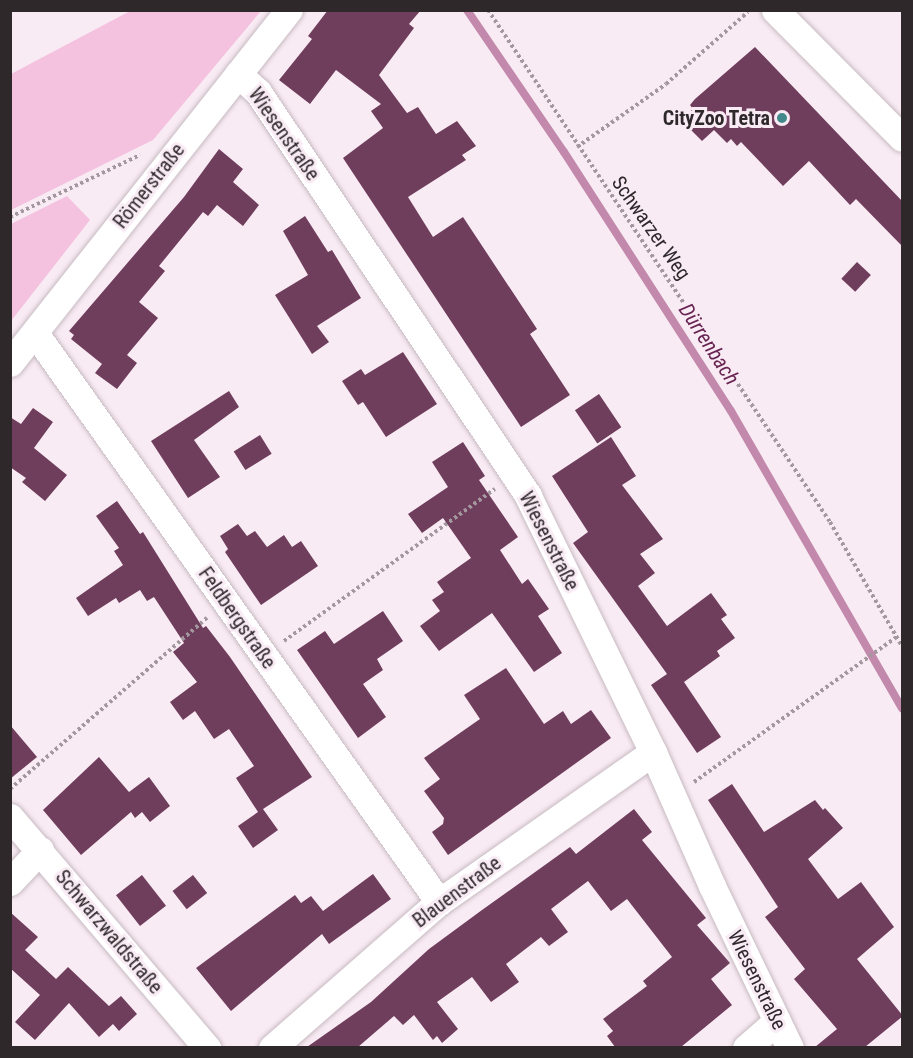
<!DOCTYPE html>
<html>
<head>
<meta charset="utf-8">
<style>
  body { margin:0 }
  #map { position:relative; width:913px; height:1058px; overflow:hidden; background:#f9ebf3; font-family:"Roboto Condensed",sans-serif }
  div>[style] { position:absolute }
  .green>* { inset:0; background:#f4c1df }
  .stream>* { height:8px; margin:-4px; padding:0 4px; transform-origin:4px; border-radius:4px; background:#c289ac }
  .building>* { inset:0; background:#703e5d; transform-origin:0 0 }
  .path>* { height:4px; margin-top:-2px; transform-origin:0; background:repeating-linear-gradient(90deg,#a3989e 0 3px,transparent 0 6px) }
  .roads { filter:drop-shadow(0 0 2px #c7bac1) drop-shadow(0 0 2px #c7bac1) }
  .minor>* { height:27px; margin:-13.5px; padding:0 13.5px; transform-origin:13.5px; border-radius:13.5px; background:#fff }
  .dots>* { width:16px; height:16px; translate:-50% -50%; box-sizing:border-box; border:3px solid #f9ebf3; border-radius:50% }
  span { translate:-50% -50%; white-space:nowrap; text-align:center; line-height:1.15; -webkit-text-stroke:6px #f9ebf3; paint-order:stroke }
  .poi-label { font-size:20px; color:#2e282b; font-weight:700 }
  .right { translate:-100% -50%; text-align:right }
  .street-label { font-size:20px; color:#2e282b }
  .water-label { font-size:21px; color:#682452; font-style:italic }
  .frame { position:absolute; inset:0; border:12px solid #2e282b; pointer-events:none }
</style>
</head>
<body>
<div id="map">
  <div class="green">
    <div style="clip-path:polygon(132px 10px,261px 11px,153px 140px,11px 210px,11px 74px)"></div>
    <div style="clip-path:polygon(67px 196px,90px 220px,11px 321px,11px 224px)"></div>
  </div>
  <div class="stream">
    <div style="left:467px;top:10px;width:172px;rotate:55.7deg"></div>
    <div style="left:564px;top:152px;width:308px;rotate:57.2deg"></div>
    <div style="left:731px;top:411px;width:343px;rotate:60.1deg"></div>
  </div>
  <div class="building">
    <div style="clip-path:polygon(328px 10px,421px 10px,409px 24px,414px 28px,379px 75px,407px 113px,418px 107px,436px 134px,457px 121px,476px 146px,462px 155px,466px 160px,408px 197px,433px 237px,463px 217px,537px 329px,530px 334px,570px 395px,521px 427px,343px 158px,383px 128px,371px 111px,381px 104px,336px 70px,310px 104px,279px 80px,312px 39px,308px 36px)"></div>
    <div style="clip-path:polygon(755px 47px,903px 202px,903px 247px,856px 199px,850px 205px,809px 161px,783px 186px,741px 142px,737px 146px,731px 139px,727px 143px,714px 130px,702px 141px,681px 120px,693px 109px,690px 105px,695px 99px)"></div>
    <div style="clip-path:polygon(219px 149px,243px 169px,233px 182px,259px 205px,243px 226px,217px 205px,208px 216px,203px 212px,159px 266px,165px 271px,139px 302px,158px 318px,127px 355px,137px 363px,117px 389px,95px 373px,102px 364px,71px 339px,74px 335px,69px 331px,184px 197px)"></div>
    <div style="clip-path:polygon(305px 216px,328px 252px,332px 250px,361px 298px,317px 326px,329px 342px,312px 354px,275px 295px,308px 275px,283px 231px)"></div>
    <div style="left:857px;top:262px;width:19px;height:23px;rotate:43deg"></div>
    <div style="clip-path:polygon(403px 352px,437px 404px,386px 437px,363px 402px,358px 405px,342px 381px,361px 369px,365px 375px)"></div>
    <div style="clip-path:polygon(229px 391px,239px 407px,194px 440px,220px 477px,188px 498px,151px 441px)"></div>
    <div style="left:599px;top:394px;width:40px;height:29px;rotate:56deg"></div>
    <div style="clip-path:polygon(33px 408px,53px 422px,34px 448px,67px 475px,45px 501px,22px 482px,26px 478px,10px 467px,10px 417px,21px 424px)"></div>
    <div style="left:260px;top:435px;width:22px;height:31px;rotate:58deg"></div>
    <div style="clip-path:polygon(611px 437px,636px 476px,622px 485px,663px 539px,640px 554px,655px 573px,638px 586px,667px 626px,711px 593px,727px 615px,721px 619px,735px 638px,717px 651px,720px 656px,684px 682px,721px 737px,697px 753px,651px 685px,667px 674px,573px 543px,588px 532px,552px 476px)"></div>
    <div style="clip-path:polygon(463px 442px,485px 476px,479px 480px,518px 537px,500px 550px,522px 584px,528px 579px,549px 609px,538px 616px,562px 653px,534px 672px,492px 613px,439px 651px,420px 626px,440px 611px,432px 600px,444px 592px,437px 582px,471px 558px,443px 518px,422px 533px,408px 514px,448px 487px,432px 462px)"></div>
    <div style="clip-path:polygon(117px 501px,140px 534px,143px 532px,203px 628px,206px 626px,230px 657px,312px 777px,263px 809px,278px 830px,253px 848px,238px 826px,258px 812px,236px 778px,254px 766px,229px 729px,214px 739px,195px 711px,183px 720px,170px 702px,197px 682px,173px 652px,184px 643px,154px 597px,147px 601px,140px 590px,119px 603px,116px 598px,88px 616px,76px 598px,123px 565px,114px 551px,119px 548px,96px 516px)"></div>
    <div style="clip-path:polygon(238px 524px,247px 536px,255px 531px,267px 547px,284px 535px,292px 547px,301px 541px,318px 566px,261px 605px,225px 552px,228px 549px,220px 536px)"></div>
    <div style="clip-path:polygon(383px 611px,403px 641px,377px 659px,383px 670px,363px 684px,386px 717px,358px 738px,297px 650px,325px 631px,334px 644px)"></div>
    <div style="clip-path:polygon(506px 668px,544px 724px,563px 711px,571px 724px,591px 710px,611px 738px,448px 855px,432px 832px,443px 824px,444px 818px,424px 791px,440px 779px,424px 758px,480px 719px,464px 695px)"></div>
    <div style="clip-path:polygon(10px 725px,37px 757px,10px 779px)"></div>
    <div style="clip-path:polygon(99px 757px,129px 792px,149px 777px,170px 806px,150px 822px,142px 812px,135px 818px,131px 812px,81px 855px,43px 810px)"></div>
    <div style="clip-path:polygon(732px 784px,764px 832px,815px 800px,823px 810px,825px 808px,843px 828px,808px 859px,838px 899px,861px 882px,894px 927px,857px 959px,903px 1016px,865px 1047px,815px 1047px,837px 1029px,794px 979px,805px 969px,765px 917px,778px 907px,708px 800px)"></div>
    <div style="clip-path:polygon(634px 809px,652px 832px,642px 840px,706px 918px,697px 925px,730px 963px,711px 979px,732px 1005px,681px 1047px,615px 1047px,607px 1036px,613px 1031px,603px 1019px,647px 986px,643px 981px,672px 957px,627px 899px,611px 911px,588px 881px,551px 909px,568px 932px,549px 946px,541px 937px,506px 964px,519px 982px,491px 1002px,472px 977px,437px 1002px,458px 1029px,442px 1043px,437px 1036px,433px 1040px,414px 1015px,403px 1025px,394px 1016px,358px 1047px,307px 1047px,371px 1002px,429px 949px,482px 910px,570px 847px,576px 854px)"></div>
    <div style="clip-path:polygon(373px 874px,391px 899px,329px 944px,322px 934px,231px 1011px,196px 968px,295px 895px,301px 903px,311px 896px,323px 911px)"></div>
    <div style="left:142px;top:875px;width:39px;height:33px;rotate:52deg"></div>
    <div style="left:193px;top:875px;width:23px;height:26px;rotate:52deg"></div>
    <div style="clip-path:polygon(10px 912px,38px 937px,25px 950px,56px 979px,68px 967px,109px 1006px,121px 996px,137px 1014px,119px 1031px,113px 1024px,99px 1037px,69px 1003px,35px 1040px,15px 1022px,40px 995px,10px 968px)"></div>
  </div>
  <div class="path">
    <div style="left:488px;top:10px;width:616px;rotate:56.26deg"></div>
    <div style="left:830px;top:522px;width:143px;rotate:59.9deg"></div>
    <div style="left:577px;top:147px;width:109px;rotate:-35.3deg"></div>
    <div style="left:666px;top:84px;width:109px;rotate:-41.3deg"></div>
    <div style="left:10px;top:217px;width:144px;rotate:-25.5deg"></div>
    <div style="left:284px;top:641px;width:260px;rotate:-35.8deg"></div>
    <div style="left:694px;top:782px;width:251px;rotate:-35.6deg"></div>
    <div style="left:10px;top:789px;width:261px;rotate:-41deg"></div>
  </div>
  <div class="roads">
    <div class="minor">
      <div style="left:775px;top:10px;width:180px;rotate:45.2deg"></div>
      <div style="left:238px;top:74px;width:27px;rotate:42deg"></div>
      <div style="left:258px;top:92px;width:486px;rotate:56.2deg"></div>
      <div style="left:528px;top:496px;width:285px;rotate:64deg"></div>
      <div style="left:653px;top:752px;width:146px;rotate:66.2deg"></div>
      <div style="left:712px;top:886px;width:180px;rotate:64.3deg"></div>
      <div style="left:35px;top:333px;width:698px;rotate:54.62deg"></div>
      <div style="left:10px;top:363px;width:450px;rotate:-51.7deg"></div>
      <div style="left:10px;top:817px;width:304px;rotate:49.5deg"></div>
      <div style="left:10px;top:882px;width:44px;rotate:-46.8deg"></div>
      <div style="left:272px;top:1048px;width:222px;rotate:-41.2deg"></div>
      <div style="left:439px;top:902px;width:261px;rotate:-35deg"></div>
      <div style="left:746px;top:1048px;width:41px;rotate:-41.1deg"></div>
    </div>
  </div>
  <div class="dots">
    <div style="left:782px;top:118px;background:#41898b"></div>
  </div>
  <div class="poi-label">
    <span class="right" style="left:770px;top:118px">CityZoo Tetra</span>
  </div>
  <div class="street-label">
    <span style="left:284px;top:134px;rotate:55deg">Wiesenstraße</span>
    <span style="left:149px;top:186px;rotate:-52deg">Römerstraße</span>
    <span style="left:651px;top:228px;rotate:55deg">Schwarzer Weg</span>
    <span style="left:549px;top:541px;rotate:63deg">Wiesenstraße</span>
    <span style="left:237px;top:618px;rotate:55deg">Feldbergstraße</span>
    <span style="left:457px;top:892px;rotate:-37deg">Blauenstraße</span>
    <span style="left:109px;top:932px;rotate:50deg">Schwarzwaldstraße</span>
    <span style="left:757px;top:980px;rotate:64deg">Wiesenstraße</span>
  </div>
  <div class="water-label">
    <span style="left:709px;top:344px;rotate:57deg">Dürrenbach</span>
  </div>
  <div class="frame"></div>
</div>
</body>
</html>
